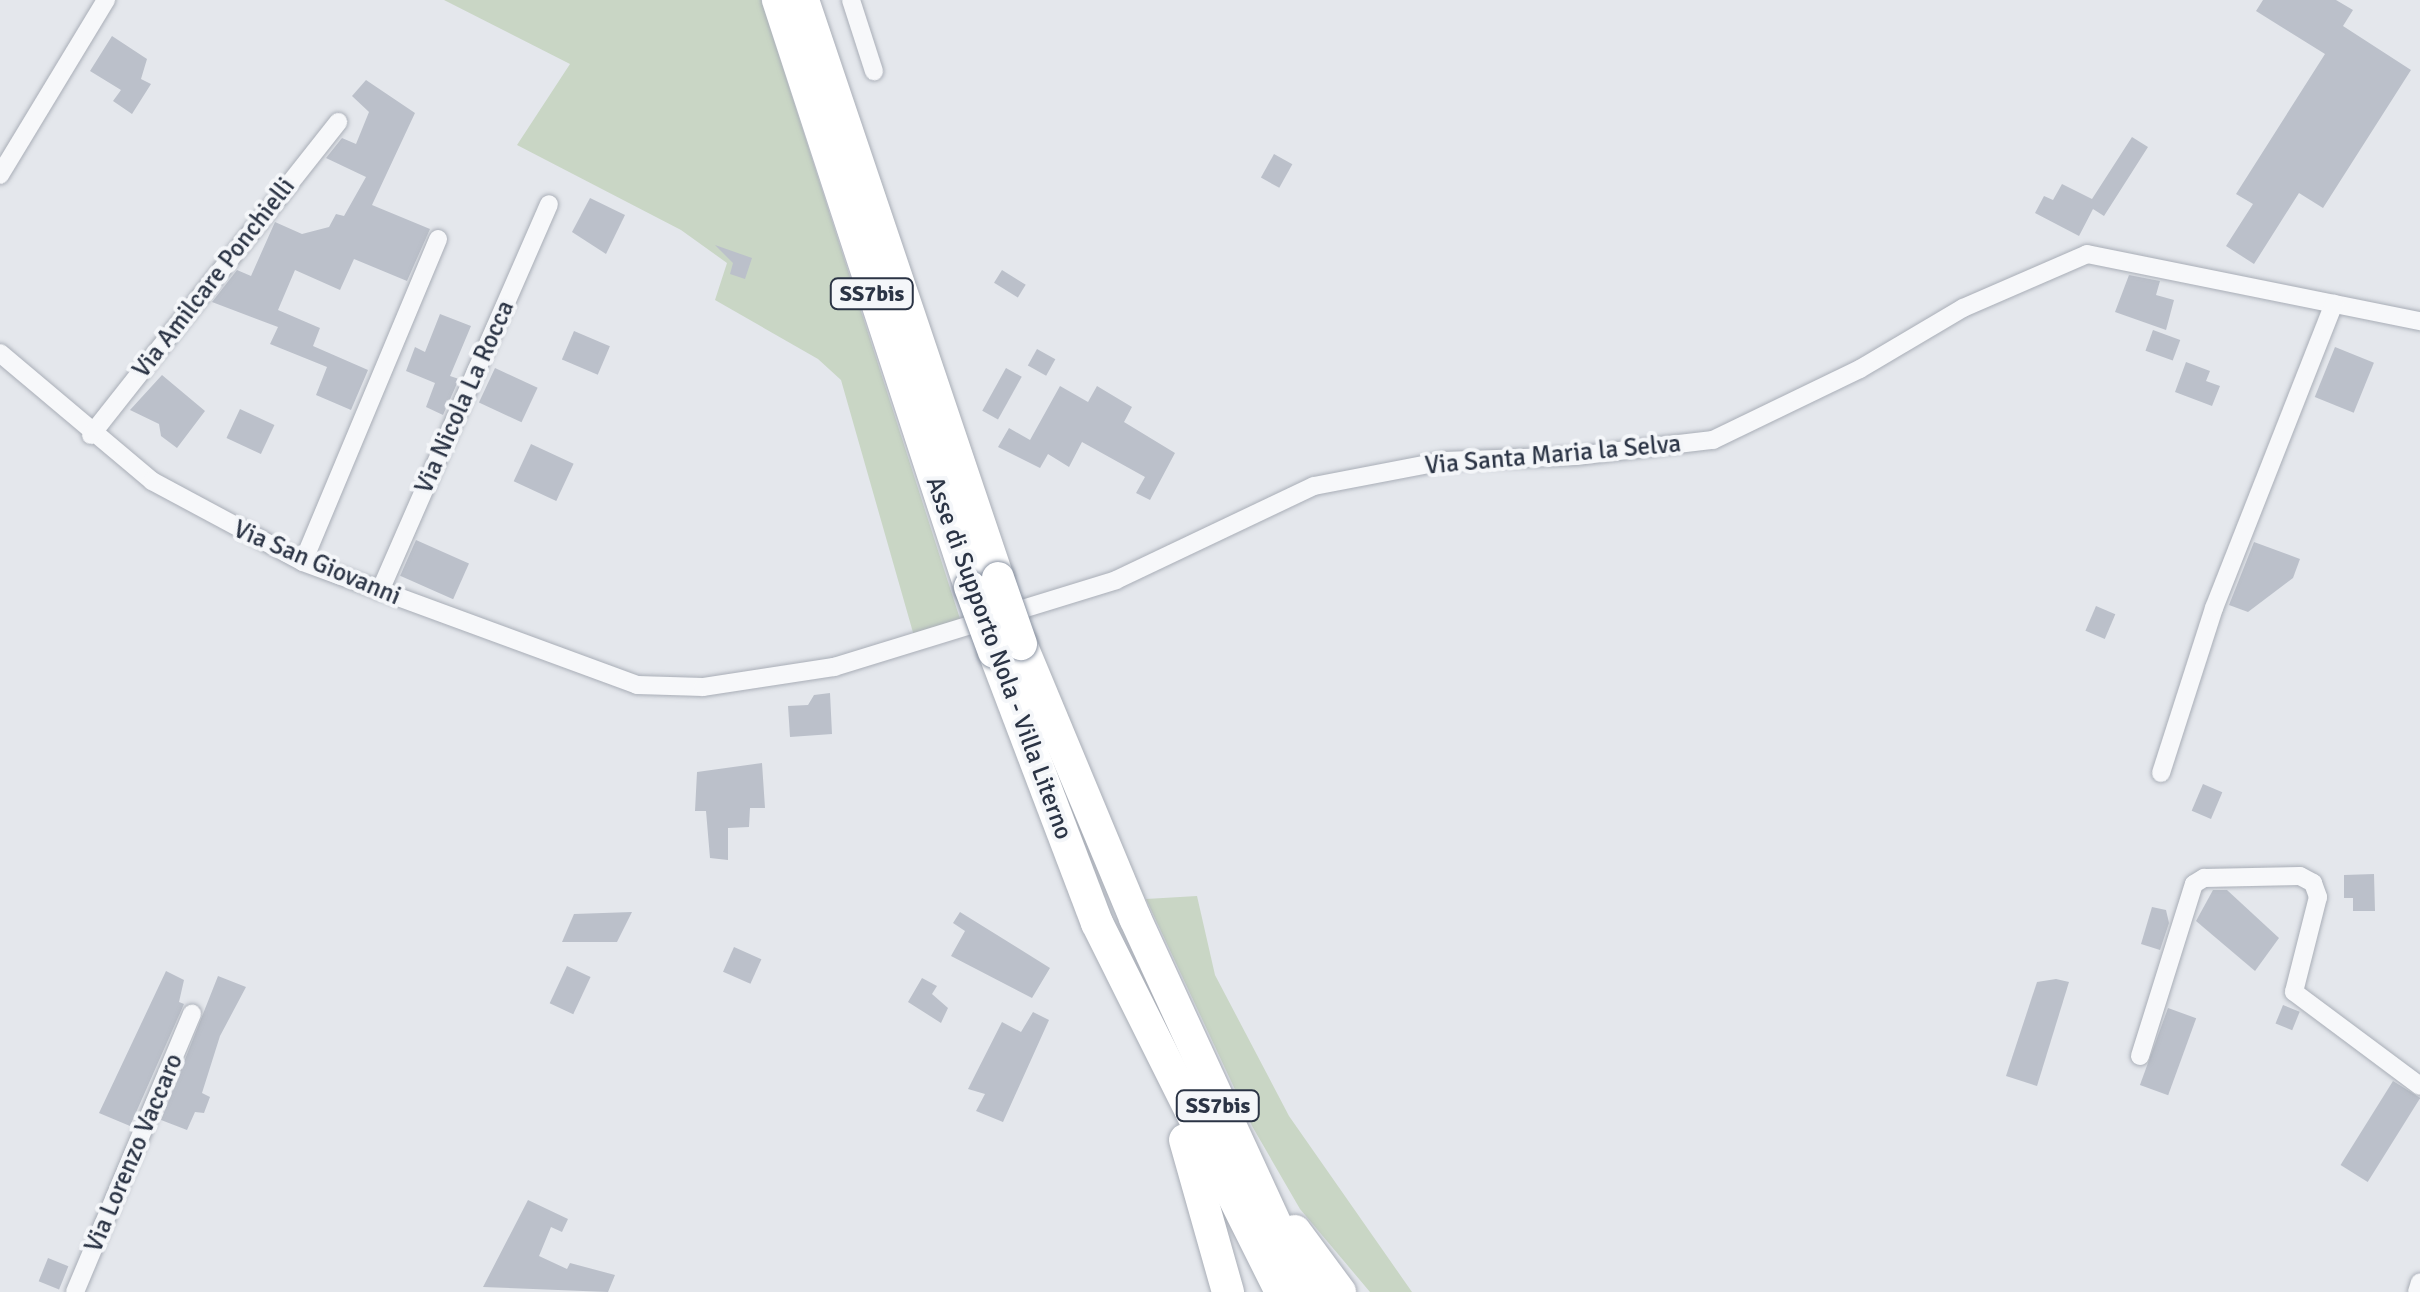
<!DOCTYPE html>
<html>
<head>
<meta charset="utf-8">
<style>
  body { margin:0 }
  #map { position:relative; width:2420px; height:1292px; overflow:hidden; background:#e4e7ec; font-family:Signika,sans-serif }
  div>[style] { position:absolute }
  .green>* { inset:0; background:#c9d6c5 }
  .building>* { inset:0; background:#bbc0ca; transform-origin:0 0 }
  .roads { filter:drop-shadow(0 0 2px #a9aeb7) drop-shadow(0 0 2px #a9aeb7) }
  .street>* { height:18px; margin:-9px; padding:0 9px; transform-origin:9px; border-radius:9px; background:#f7f8fa }
  .highway>* { height:32px; margin:-16px; padding:0 16px; transform-origin:16px; border-radius:16px; background:#fff }
  .bridges { filter:drop-shadow(0 0 2px #8b94a3) drop-shadow(0 0 2px #8b94a3) }
  .highway-bridge>* { height:32px; margin:-16px; padding:0 16px; transform-origin:16px; border-radius:16px; background:#fff }
  span { translate:-50% -50%; white-space:nowrap; text-align:center; line-height:1.15; -webkit-text-stroke:8px #f4f6f9; paint-order:stroke }
  .shield-label span { padding:2px 8px; background:#f4f6f9; border:2px solid; border-radius:8px; -webkit-text-stroke-width:0 }
  .shield-label { font-size:22px; color:#2b3445; font-weight:700 }
  .street-label { font-size:25px; color:#2b3445 }
</style>
</head>
<body>
<div id="map">
  <div class="green">
    <div style="clip-path:polygon(444px 0,761px 0,961px 622px,914px 636px,841px 380px,818px 359px,715px 300px,727px 263px,681px 230px,517px 145px,570px 64px)"></div>
    <div style="clip-path:polygon(1197px 896px,1215px 975px,1289px 1116px,1412px 1292px,1370px 1292px,1300px 1209px,1252px 1126px,1146px 899px)"></div>
  </div>
  <div class="building">
    <div style="clip-path:polygon(2263px 0,2336px 0,2353px 10px,2343px 26px,2411px 70px,2323px 208px,2299px 193px,2254px 264px,2226px 246px,2253px 204px,2236px 194px,2325px 54px,2256px 11px)"></div>
    <div style="clip-path:polygon(112px 36px,147px 59px,141px 79px,151px 84px,132px 114px,113px 101px,121px 90px,90px 71px)"></div>
    <div style="clip-path:polygon(366px 80px,415px 113px,372px 205px,430px 229px,407px 281px,354px 259px,340px 290px,295px 270px,278px 310px,320px 328px,313px 346px,368px 370px,351px 410px,316px 395px,327px 367px,270px 344px,278px 327px,212px 302px,237px 270px,251px 276px,275px 222px,302px 234px,329px 227px,336px 214px,344px 216px,366px 177px,326px 158px,342px 138px,356px 144px,369px 112px,352px 96px)"></div>
    <div style="clip-path:polygon(2132px 137px,2148px 147px,2104px 216px,2093px 209px,2079px 236px,2035px 213px,2044px 196px,2053px 200px,2062px 184px,2092px 199px)"></div>
    <div style="left:1274px;top:154px;width:21px;height:27px;rotate:29deg"></div>
    <div style="clip-path:polygon(590px 198px,625px 215px,606px 254px,572px 232px)"></div>
    <div style="clip-path:polygon(715px 245px,752px 258px,745px 279px,730px 274px,733px 263px)"></div>
    <div style="left:1002px;top:270px;width:28px;height:15px;rotate:32deg"></div>
    <div style="clip-path:polygon(2129px 275px,2160px 281px,2156px 295px,2174px 300px,2166px 330px,2115px 312px)"></div>
    <div style="clip-path:polygon(440px 314px,471px 326px,450px 376px,459px 379px,443px 415px,426px 407px,435px 383px,406px 371px,415px 347px,425px 352px)"></div>
    <div style="left:2153px;top:330px;width:29px;height:22px;rotate:20deg"></div>
    <div style="left:574px;top:331px;width:39px;height:31px;rotate:23deg"></div>
    <div style="left:2335px;top:347px;width:42px;height:54px;rotate:22deg"></div>
    <div style="left:1037px;top:349px;width:21px;height:19px;rotate:29deg"></div>
    <div style="clip-path:polygon(2186px 362px,2210px 371px,2206px 381px,2220px 386px,2212px 406px,2175px 392px)"></div>
    <div style="left:495px;top:368px;width:47px;height:38px;rotate:25deg"></div>
    <div style="left:1006px;top:368px;width:18px;height:49px;rotate:29deg"></div>
    <div style="clip-path:polygon(162px 375px,205px 411px,177px 448px,161px 436px,159px 424px,130px 410px)"></div>
    <div style="clip-path:polygon(1060px 386px,1088px 402px,1097px 386px,1132px 407px,1124px 422px,1175px 453px,1150px 500px,1136px 493px,1145px 477px,1082px 442px,1069px 467px,1048px 454px,1040px 468px,998px 447px,1009px 428px,1030px 440px)"></div>
    <div style="left:240px;top:409px;width:38px;height:32px;rotate:25deg"></div>
    <div style="left:531px;top:444px;width:47px;height:41px;rotate:25deg"></div>
    <div style="left:416px;top:540px;width:58px;height:39px;rotate:24deg"></div>
    <div style="clip-path:polygon(2254px 542px,2300px 559px,2293px 578px,2248px 612px,2229px 605px)"></div>
    <div style="left:2096px;top:606px;width:21px;height:27px;rotate:23deg"></div>
    <div style="clip-path:polygon(830px 693px,832px 734px,790px 737px,788px 706px,808px 705px,814px 695px)"></div>
    <div style="clip-path:polygon(762px 763px,765px 808px,750px 808px,749px 827px,728px 828px,728px 860px,710px 858px,706px 811px,695px 811px,697px 772px)"></div>
    <div style="left:2203px;top:784px;width:21px;height:29px;rotate:23deg"></div>
    <div style="clip-path:polygon(2374px 874px,2375px 911px,2353px 911px,2353px 898px,2344px 898px,2344px 875px)"></div>
    <div style="clip-path:polygon(2213px 890px,2227px 890px,2279px 938px,2255px 971px,2196px 921px)"></div>
    <div style="clip-path:polygon(2152px 907px,2166px 910px,2169px 923px,2160px 950px,2141px 944px)"></div>
    <div style="clip-path:polygon(632px 912px,617px 942px,562px 942px,574px 914px)"></div>
    <div style="clip-path:polygon(960px 912px,1050px 968px,1032px 998px,951px 956px,965px 931px,953px 923px)"></div>
    <div style="left:734px;top:947px;width:30px;height:27px;rotate:24deg"></div>
    <div style="left:567px;top:966px;width:26px;height:41px;rotate:25deg"></div>
    <div style="clip-path:polygon(166px 971px,184px 980px,179px 1002px,184px 1004px,130px 1126px,99px 1113px)"></div>
    <div style="clip-path:polygon(218px 976px,246px 987px,220px 1036px,202px 1093px,210px 1097px,204px 1113px,195px 1112px,187px 1130px,161px 1120px)"></div>
    <div style="clip-path:polygon(922px 978px,937px 986px,932px 994px,948px 1008px,941px 1023px,908px 1002px)"></div>
    <div style="clip-path:polygon(2056px 979px,2069px 982px,2037px 1086px,2006px 1076px,2037px 982px)"></div>
    <div style="left:2283px;top:1005px;width:18px;height:20px;rotate:22deg"></div>
    <div style="left:2168px;top:1008px;width:30px;height:82px;rotate:20deg"></div>
    <div style="clip-path:polygon(1033px 1012px,1049px 1020px,1003px 1122px,976px 1111px,985px 1094px,968px 1089px,1002px 1022px,1021px 1032px)"></div>
    <div style="left:2393px;top:1081px;width:32px;height:99px;rotate:32deg"></div>
    <div style="clip-path:polygon(528px 1200px,568px 1219px,562px 1232px,551px 1227px,539px 1256px,567px 1269px,570px 1263px,615px 1275px,608px 1292px,483px 1287px)"></div>
    <div style="left:48px;top:1258px;width:22px;height:25px;rotate:22deg"></div>
  </div>
  <div class="roads">
    <div class="street">
      <div style="left:851px;top:0;width:75px;rotate:72.1deg"></div>
      <div style="left:0;top:175px;width:205px;rotate:-58.8deg"></div>
      <div style="left:0;top:353px;width:199px;rotate:40.1deg"></div>
      <div style="left:152px;top:481px;width:171px;rotate:28.2deg"></div>
      <div style="left:303px;top:562px;width:356px;rotate:20.2deg"></div>
      <div style="left:637px;top:685px;width:66px;rotate:1.7deg"></div>
      <div style="left:703px;top:687px;width:133px;rotate:-8.7deg"></div>
      <div style="left:834px;top:667px;width:295px;rotate:-17.1deg"></div>
      <div style="left:1116px;top:580px;width:219px;rotate:-25.4deg"></div>
      <div style="left:1314px;top:486px;width:132px;rotate:-10.9deg"></div>
      <div style="left:1444px;top:461px;width:132px;rotate:-2.2deg"></div>
      <div style="left:1576px;top:456px;width:138px;rotate:-6.7deg"></div>
      <div style="left:1713px;top:440px;width:163px;rotate:-25.8deg"></div>
      <div style="left:1860px;top:369px;width:120px;rotate:-30.6deg"></div>
      <div style="left:1963px;top:308px;width:135px;rotate:-23.5deg"></div>
      <div style="left:2087px;top:254px;width:340px;rotate:11.4deg"></div>
      <div style="left:91px;top:435px;width:399px;rotate:-51.7deg"></div>
      <div style="left:303px;top:562px;width:350px;rotate:-67.3deg"></div>
      <div style="left:380px;top:591px;width:422px;rotate:-66.4deg"></div>
      <div style="left:2161px;top:773px;width:173px;rotate:-72.2deg"></div>
      <div style="left:2214px;top:608px;width:327px;rotate:-68.5deg"></div>
      <div style="left:2140px;top:1056px;width:180px;rotate:-72.6deg"></div>
      <div style="left:2194px;top:884px;width:12px;rotate:-31deg"></div>
      <div style="left:2204px;top:878px;width:96px;rotate:-1.2deg"></div>
      <div style="left:2300px;top:876px;width:15px;rotate:28deg"></div>
      <div style="left:2313px;top:883px;width:15px;rotate:70deg"></div>
      <div style="left:2318px;top:897px;width:98px;rotate:104.2deg"></div>
      <div style="left:2294px;top:992px;width:157px;rotate:36.7deg"></div>
      <div style="left:75px;top:1292px;width:302px;rotate:-67.2deg"></div>
      <div style="left:2417px;top:1292px;width:10px;rotate:-73deg"></div>
    </div>
    <div class="highway">
      <div style="left:778px;top:0;width:618px;rotate:71.89deg"></div>
      <div style="left:803px;top:0;width:610px;rotate:71.36deg"></div>
      <div style="left:1021px;top:644px;width:297px;rotate:67.4deg"></div>
      <div style="left:1135px;top:918px;width:412px;rotate:65.3deg"></div>
      <div style="left:994px;top:652px;width:290px;rotate:69.2deg"></div>
      <div style="left:1097px;top:923px;width:412px;rotate:63.5deg"></div>
      <div style="left:1185px;top:1140px;width:158px;rotate:74.2deg"></div>
      <div style="left:1295px;top:1231px;width:76px;rotate:53.6deg"></div>
    </div>
  </div>
  <div class="bridges">
    <div class="highway-bridge">
      <div style="left:998px;top:578px;width:70px;rotate:70.8deg"></div>
      <div style="left:970px;top:587px;width:69px;rotate:69.7deg"></div>
    </div>
  </div>
  <div class="shield-label">
    <span style="left:872px;top:294px">SS7bis</span>
    <span style="left:1218px;top:1106px">SS7bis</span>
  </div>
  <div class="street-label">
    <span style="left:214px;top:278px;rotate:-52deg">Via Amilcare Ponchielli</span>
    <span style="left:465px;top:397px;rotate:-66deg">Via Nicola La Rocca</span>
    <span style="left:1553px;top:455px;rotate:-5deg">Via Santa Maria la Selva</span>
    <span style="left:317px;top:563px;rotate:23deg">Via San Giovanni</span>
    <span style="left:999px;top:658px;rotate:70deg">Asse di Supporto Nola - Villa Literno</span>
    <span style="left:134px;top:1153px;rotate:-67deg">Via Lorenzo Vaccaro</span>
  </div>
</div>
</body>
</html>
